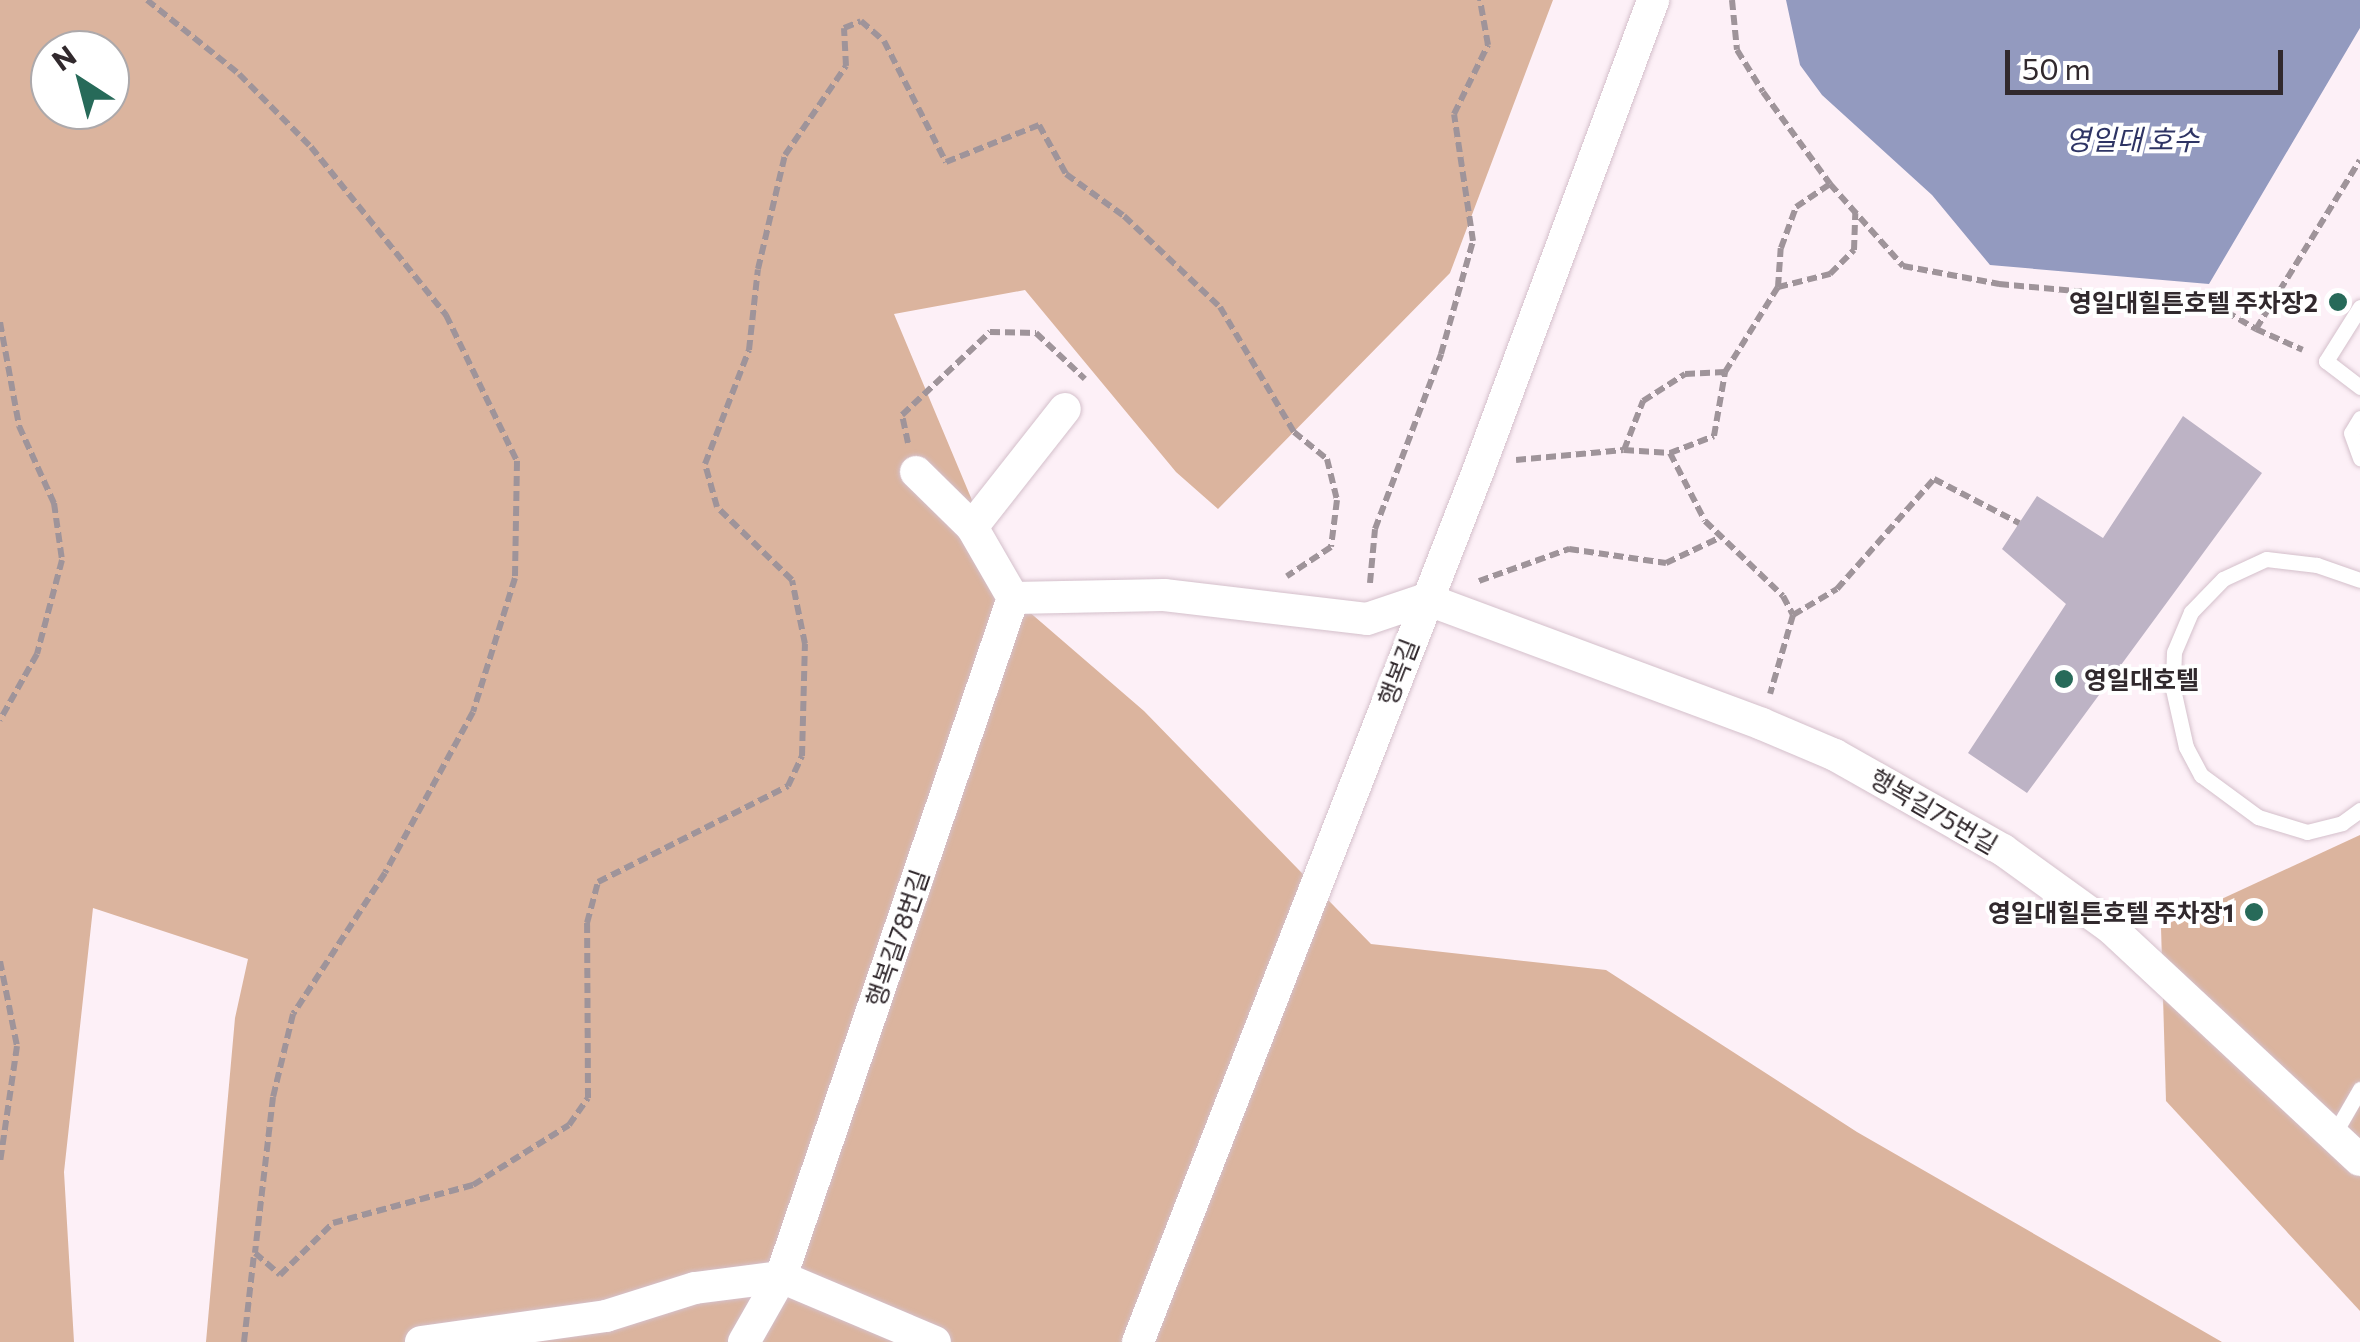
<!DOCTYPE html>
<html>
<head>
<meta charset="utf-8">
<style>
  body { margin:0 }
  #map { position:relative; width:2360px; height:1342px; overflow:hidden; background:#fdf0f7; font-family:Commissioner,"Noto Sans KR",sans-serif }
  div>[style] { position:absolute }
  .forest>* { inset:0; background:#dbb49e }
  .water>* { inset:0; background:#939abf }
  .building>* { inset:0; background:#bdb3c5 }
  .path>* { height:6px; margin-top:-3px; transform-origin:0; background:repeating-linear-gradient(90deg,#9f949a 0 10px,transparent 0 15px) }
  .roads { filter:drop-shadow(0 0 2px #d4c0cb) drop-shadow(0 0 2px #d4c0cb) }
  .service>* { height:15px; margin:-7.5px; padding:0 7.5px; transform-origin:7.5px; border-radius:7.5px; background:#fff }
  .minor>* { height:32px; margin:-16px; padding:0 16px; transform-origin:16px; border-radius:16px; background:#fff }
  .dots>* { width:28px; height:28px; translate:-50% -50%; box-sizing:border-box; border:5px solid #fff; border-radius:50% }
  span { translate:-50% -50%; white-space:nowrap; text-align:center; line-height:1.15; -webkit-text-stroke:8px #fff; paint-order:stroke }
  .poi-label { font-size:25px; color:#31292d; font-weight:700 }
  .right { translate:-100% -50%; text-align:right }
  .left { translate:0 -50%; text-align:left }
  .street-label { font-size:25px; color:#31292d }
  .water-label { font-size:28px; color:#2e3464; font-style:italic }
  .north { position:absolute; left:30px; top:30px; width:100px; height:100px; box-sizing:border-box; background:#fff; border:2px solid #ada9ab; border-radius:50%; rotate:324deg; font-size:28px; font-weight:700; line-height:40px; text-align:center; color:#31292d }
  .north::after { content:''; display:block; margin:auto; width:35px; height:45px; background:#276a59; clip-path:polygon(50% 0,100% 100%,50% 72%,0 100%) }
  .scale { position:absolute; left:2005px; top:50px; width:278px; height:45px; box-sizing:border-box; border:5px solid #31292d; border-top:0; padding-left:12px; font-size:30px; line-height:35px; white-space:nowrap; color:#31292d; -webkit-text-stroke:8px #fff; paint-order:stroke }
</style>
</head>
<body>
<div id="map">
  <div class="forest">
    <div style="clip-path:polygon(evenodd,0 0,1553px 0,1450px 273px,1218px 509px,1176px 472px,1025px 290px,894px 314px,1013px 598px,1144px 711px,1371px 944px,1606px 970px,1857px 1132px,2222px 1342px,206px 1342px,235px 1018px,248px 959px,93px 908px,64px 1172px,74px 1342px,0 1342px,0 0,50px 50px,110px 50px,110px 110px,50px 110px,50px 50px)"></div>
    <div style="clip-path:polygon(2360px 835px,2360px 1311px,2166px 1101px,2161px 927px)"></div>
  </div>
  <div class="water">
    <div style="clip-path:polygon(1786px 0,2360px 0,2360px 28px,2209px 284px,1990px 265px,1932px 195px,1822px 95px,1800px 65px)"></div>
  </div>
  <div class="building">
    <div style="clip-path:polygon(2183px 416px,2262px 473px,2027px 793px,1968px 753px,2066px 604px,2002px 549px,2037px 496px,2103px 538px)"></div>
  </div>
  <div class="path">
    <div style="left:147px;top:0;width:118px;rotate:38.8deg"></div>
    <div style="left:239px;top:74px;width:103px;rotate:45.4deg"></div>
    <div style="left:311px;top:147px;width:216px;rotate:51.2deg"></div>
    <div style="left:446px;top:315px;width:162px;rotate:64.1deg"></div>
    <div style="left:517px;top:461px;width:117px;rotate:91deg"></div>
    <div style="left:515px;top:578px;width:140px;rotate:107.4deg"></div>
    <div style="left:473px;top:712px;width:183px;rotate:118.7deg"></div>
    <div style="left:385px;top:873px;width:168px;rotate:123.1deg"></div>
    <div style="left:293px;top:1014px;width:85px;rotate:103.5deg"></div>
    <div style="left:273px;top:1097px;width:157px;rotate:96.6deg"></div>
    <div style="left:255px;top:1253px;width:33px;rotate:41deg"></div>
    <div style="left:280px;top:1275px;width:74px;rotate:-44.5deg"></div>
    <div style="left:333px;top:1223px;width:145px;rotate:-15.2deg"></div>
    <div style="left:473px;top:1185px;width:113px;rotate:-32deg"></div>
    <div style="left:569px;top:1125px;width:33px;rotate:-55deg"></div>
    <div style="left:588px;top:1098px;width:175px;rotate:-90.3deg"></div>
    <div style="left:587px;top:923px;width:42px;rotate:-75deg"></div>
    <div style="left:598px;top:882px;width:213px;rotate:-26.8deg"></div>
    <div style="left:788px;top:786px;width:33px;rotate:-65deg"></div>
    <div style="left:802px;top:756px;width:112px;rotate:-88.5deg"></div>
    <div style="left:805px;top:644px;width:65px;rotate:-101.5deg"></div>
    <div style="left:792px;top:580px;width:105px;rotate:-135.8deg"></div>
    <div style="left:717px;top:507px;width:45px;rotate:-105.6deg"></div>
    <div style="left:705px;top:464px;width:122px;rotate:-68.9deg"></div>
    <div style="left:749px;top:350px;width:81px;rotate:-83.7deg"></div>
    <div style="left:758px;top:269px;width:117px;rotate:-76.7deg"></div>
    <div style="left:785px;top:155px;width:108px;rotate:-55.6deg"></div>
    <div style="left:846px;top:66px;width:38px;rotate:-93deg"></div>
    <div style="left:844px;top:28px;width:18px;rotate:-22deg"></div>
    <div style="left:861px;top:21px;width:30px;rotate:41deg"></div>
    <div style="left:884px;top:41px;width:136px;rotate:62.9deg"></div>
    <div style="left:946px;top:162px;width:100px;rotate:-21.7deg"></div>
    <div style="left:1039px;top:125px;width:56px;rotate:61.1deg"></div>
    <div style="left:1066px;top:174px;width:72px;rotate:35.9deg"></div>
    <div style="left:1124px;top:216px;width:132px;rotate:43.5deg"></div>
    <div style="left:1220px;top:307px;width:145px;rotate:59.4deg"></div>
    <div style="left:1294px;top:432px;width:43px;rotate:39.3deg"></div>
    <div style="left:1327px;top:459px;width:42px;rotate:76.3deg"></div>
    <div style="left:1337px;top:500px;width:47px;rotate:97.3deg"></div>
    <div style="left:1331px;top:547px;width:53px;rotate:146.6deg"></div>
    <div style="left:1732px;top:0;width:50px;rotate:84.3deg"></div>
    <div style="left:1737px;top:50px;width:49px;rotate:58.2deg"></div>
    <div style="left:1763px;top:92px;width:114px;rotate:53.9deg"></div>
    <div style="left:1830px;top:184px;width:110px;rotate:48.3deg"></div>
    <div style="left:1903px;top:266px;width:98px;rotate:10.6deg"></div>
    <div style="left:1999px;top:284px;width:215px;rotate:5.3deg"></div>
    <div style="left:2213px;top:304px;width:50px;rotate:30.2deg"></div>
    <div style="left:2256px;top:329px;width:198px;rotate:-58.4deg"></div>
    <div style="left:1778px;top:287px;width:39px;rotate:-86deg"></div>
    <div style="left:1781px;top:248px;width:44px;rotate:-69.9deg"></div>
    <div style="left:1796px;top:207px;width:41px;rotate:-34.1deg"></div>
    <div style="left:0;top:322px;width:106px;rotate:79.6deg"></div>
    <div style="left:19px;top:426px;width:85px;rotate:65.6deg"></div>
    <div style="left:54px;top:503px;width:58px;rotate:82deg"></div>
    <div style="left:62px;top:560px;width:97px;rotate:104.9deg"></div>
    <div style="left:37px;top:654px;width:76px;rotate:119.3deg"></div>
    <div style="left:2256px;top:329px;width:51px;rotate:24.1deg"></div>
    <div style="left:908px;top:443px;width:29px;rotate:-102deg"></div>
    <div style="left:902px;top:415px;width:121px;rotate:-43.3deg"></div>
    <div style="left:990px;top:332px;width:46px;rotate:1.2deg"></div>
    <div style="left:1036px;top:333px;width:67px;rotate:43.2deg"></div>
    <div style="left:1624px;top:450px;width:53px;rotate:-68.8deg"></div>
    <div style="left:1643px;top:401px;width:50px;rotate:-32.7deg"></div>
    <div style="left:1685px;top:374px;width:40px;rotate:-2.9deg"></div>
    <div style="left:1670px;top:453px;width:76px;rotate:62.8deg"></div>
    <div style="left:1705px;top:521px;width:108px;rotate:43.9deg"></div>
    <div style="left:1783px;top:596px;width:21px;rotate:62deg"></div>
    <div style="left:1793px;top:615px;width:82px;rotate:106.2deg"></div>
    <div style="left:1516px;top:460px;width:108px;rotate:-5.3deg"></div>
    <div style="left:1624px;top:450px;width:46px;rotate:3.7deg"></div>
    <div style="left:1670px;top:453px;width:47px;rotate:-21.1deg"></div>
    <div style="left:1714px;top:436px;width:65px;rotate:-80.2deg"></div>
    <div style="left:1725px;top:372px;width:100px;rotate:-58.1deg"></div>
    <div style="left:1778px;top:287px;width:54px;rotate:-14deg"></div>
    <div style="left:1830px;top:274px;width:34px;rotate:-45deg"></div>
    <div style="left:1854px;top:250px;width:37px;rotate:-88deg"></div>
    <div style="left:1479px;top:581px;width:96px;rotate:-19.6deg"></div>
    <div style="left:1569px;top:549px;width:98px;rotate:8.2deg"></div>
    <div style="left:1666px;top:563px;width:61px;rotate:-25.3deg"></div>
    <div style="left:1370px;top:583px;width:54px;rotate:-84.7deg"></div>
    <div style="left:1375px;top:529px;width:187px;rotate:-69.3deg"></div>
    <div style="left:1441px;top:354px;width:117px;rotate:-74.2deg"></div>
    <div style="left:1473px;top:241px;width:128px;rotate:-98.5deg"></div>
    <div style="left:1454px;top:114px;width:77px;rotate:-63.8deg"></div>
    <div style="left:1488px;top:45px;width:46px;rotate:-100.1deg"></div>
    <div style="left:1793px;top:615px;width:51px;rotate:-30.6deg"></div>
    <div style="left:1837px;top:589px;width:147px;rotate:-48.6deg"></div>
    <div style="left:1934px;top:479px;width:96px;rotate:27.4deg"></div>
    <div style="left:0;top:961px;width:87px;rotate:78.7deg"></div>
    <div style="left:17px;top:1046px;width:117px;rotate:98.3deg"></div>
    <div style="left:244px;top:1342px;width:89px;rotate:-83.5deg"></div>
  </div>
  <div class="roads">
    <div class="service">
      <div style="left:2360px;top:307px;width:64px;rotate:122.2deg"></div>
      <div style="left:2326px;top:361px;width:43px;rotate:37.4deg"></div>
      <div style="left:2360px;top:418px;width:17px;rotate:121deg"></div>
      <div style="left:2351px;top:433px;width:27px;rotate:70deg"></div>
      <div style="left:2360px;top:580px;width:46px;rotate:-160.8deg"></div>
      <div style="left:2317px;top:565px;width:51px;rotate:-173.3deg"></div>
      <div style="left:2266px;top:559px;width:47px;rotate:155.1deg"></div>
      <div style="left:2223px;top:579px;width:46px;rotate:134.1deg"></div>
      <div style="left:2191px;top:612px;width:43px;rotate:113deg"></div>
      <div style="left:2174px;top:652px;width:37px;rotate:92deg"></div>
      <div style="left:2173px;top:689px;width:59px;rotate:77.4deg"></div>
      <div style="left:2186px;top:747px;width:32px;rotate:62deg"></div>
      <div style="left:2201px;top:775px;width:71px;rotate:36.4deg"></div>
      <div style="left:2258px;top:817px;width:51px;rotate:17deg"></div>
      <div style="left:2307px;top:832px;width:36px;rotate:-14deg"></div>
      <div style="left:2342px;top:823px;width:22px;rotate:-36deg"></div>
      <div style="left:2334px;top:1134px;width:52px;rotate:-60deg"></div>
    </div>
    <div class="minor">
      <div style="left:916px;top:472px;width:78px;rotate:44.5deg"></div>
      <div style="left:1013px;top:598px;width:151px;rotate:-1.1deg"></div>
      <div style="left:1164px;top:595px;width:204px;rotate:6.7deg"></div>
      <div style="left:1367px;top:619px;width:62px;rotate:-18.7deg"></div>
      <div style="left:1426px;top:599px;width:358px;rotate:20.4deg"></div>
      <div style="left:1762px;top:724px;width:79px;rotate:23deg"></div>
      <div style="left:1835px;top:755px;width:193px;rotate:29.5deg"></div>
      <div style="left:2003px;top:850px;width:133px;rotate:35.8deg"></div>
      <div style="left:2111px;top:928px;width:340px;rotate:43deg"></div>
      <div style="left:1013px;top:598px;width:82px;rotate:-120deg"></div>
      <div style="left:972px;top:527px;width:150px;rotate:-51.8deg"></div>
      <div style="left:421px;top:1342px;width:187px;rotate:-8deg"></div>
      <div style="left:606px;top:1316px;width:93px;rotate:-17.5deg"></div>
      <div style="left:695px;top:1288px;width:87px;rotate:-7.3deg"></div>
      <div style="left:781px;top:1277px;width:167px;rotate:22.9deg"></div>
      <div style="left:744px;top:1342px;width:75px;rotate:-60.4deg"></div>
      <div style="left:781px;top:1277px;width:718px;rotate:-71.14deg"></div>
      <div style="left:1138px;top:1342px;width:940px;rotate:-68.67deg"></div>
      <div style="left:1480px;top:466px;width:497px;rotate:-69.6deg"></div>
    </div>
  </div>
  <div class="dots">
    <div style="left:2338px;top:302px;background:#276a59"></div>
    <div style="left:2064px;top:679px;background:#276a59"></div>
    <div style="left:2254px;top:912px;background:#276a59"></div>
  </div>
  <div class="poi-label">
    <span class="right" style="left:2318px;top:302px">영일대힐튼호텔 주차장2</span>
    <span class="left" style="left:2084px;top:679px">영일대호텔</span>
    <span class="right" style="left:2234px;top:912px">영일대힐튼호텔 주차장1</span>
  </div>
  <div class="street-label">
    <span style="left:1398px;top:672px;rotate:-69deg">행복길</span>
    <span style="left:1934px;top:811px;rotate:30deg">행복길75번길</span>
    <span style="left:897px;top:938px;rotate:-71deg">행복길78번길</span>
  </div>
  <div class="water-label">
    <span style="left:2132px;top:139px">영일대 호수</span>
  </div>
  <div class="north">N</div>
  <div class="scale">50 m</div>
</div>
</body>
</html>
